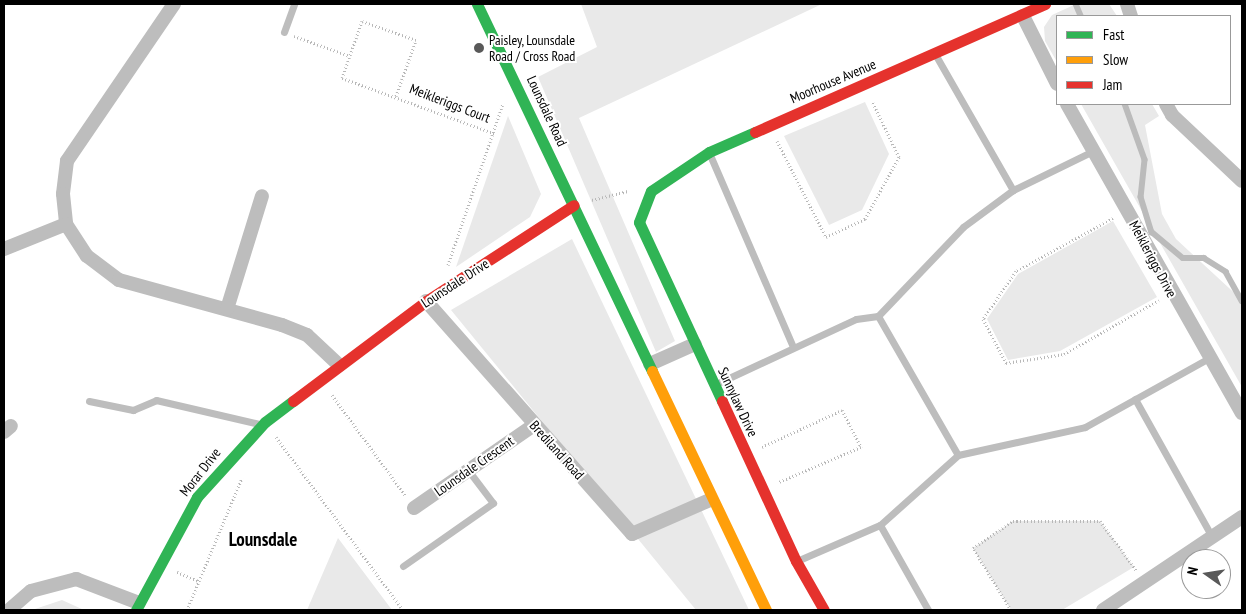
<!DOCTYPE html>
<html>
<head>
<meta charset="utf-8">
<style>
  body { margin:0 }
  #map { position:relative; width:1246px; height:614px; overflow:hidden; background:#fff; font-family:"PT Sans Narrow",sans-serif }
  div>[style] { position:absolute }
  .green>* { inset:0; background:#e9e9e9 }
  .stream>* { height:5.5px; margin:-2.75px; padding:0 2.75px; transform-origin:2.75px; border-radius:2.75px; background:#bbb }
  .path>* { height:3px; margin-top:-1.5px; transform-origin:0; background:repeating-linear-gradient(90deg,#b8b8b8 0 1px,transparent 0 3.5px) }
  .lane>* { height:7px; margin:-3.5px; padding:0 3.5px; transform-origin:3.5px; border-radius:3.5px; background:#bdbdbd }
  .street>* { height:14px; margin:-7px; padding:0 7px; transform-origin:7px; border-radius:7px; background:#bdbdbd }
  .fast>* { height:11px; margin:-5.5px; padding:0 5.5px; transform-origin:5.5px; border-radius:5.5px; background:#30b455 }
  .slow>* { height:11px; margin:-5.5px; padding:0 5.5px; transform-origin:5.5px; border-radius:5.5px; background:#ff9f0a }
  .jam>* { height:11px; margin:-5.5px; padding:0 5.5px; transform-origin:5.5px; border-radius:5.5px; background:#e5322d }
  .dots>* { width:14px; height:14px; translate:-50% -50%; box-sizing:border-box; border:2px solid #fff; border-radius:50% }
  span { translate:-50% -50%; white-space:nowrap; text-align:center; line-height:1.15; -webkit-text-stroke:4px #fff; paint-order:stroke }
  .poi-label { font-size:14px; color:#000 }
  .left { translate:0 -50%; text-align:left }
  .street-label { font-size:14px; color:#000 }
  .district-label { font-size:19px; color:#000; font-weight:700 }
  .frame { position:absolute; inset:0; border:5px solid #000; pointer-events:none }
  .legend { position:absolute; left:1056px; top:15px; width:175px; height:90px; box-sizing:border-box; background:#fff; border:1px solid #999; margin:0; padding:6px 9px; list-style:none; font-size:15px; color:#000 }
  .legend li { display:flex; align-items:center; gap:10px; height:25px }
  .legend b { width:25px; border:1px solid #999 }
  .north { position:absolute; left:1181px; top:549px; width:50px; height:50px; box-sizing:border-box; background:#fff; border:1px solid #999; border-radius:50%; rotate:283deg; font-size:14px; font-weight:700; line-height:20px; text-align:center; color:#000 }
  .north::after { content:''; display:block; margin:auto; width:18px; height:22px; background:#595959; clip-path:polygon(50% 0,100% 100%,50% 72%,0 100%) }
</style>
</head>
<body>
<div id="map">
  <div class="green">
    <div style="clip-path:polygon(581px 4px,822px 4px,579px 118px,675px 341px,656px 352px,538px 77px,597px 47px)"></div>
    <div style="clip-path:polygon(1076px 4px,1109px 4px,1117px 16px,1057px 16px,1057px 62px,1045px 41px,1044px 27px,1052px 15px)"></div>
    <div style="clip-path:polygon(865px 102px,889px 154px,862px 210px,829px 225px,784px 136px)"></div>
    <div style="clip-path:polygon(1081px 104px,1152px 104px,1159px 116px,1145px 125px,1162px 214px,1176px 239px,1242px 300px,1242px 387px)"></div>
    <div style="clip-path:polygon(508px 116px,541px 194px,530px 217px,456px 267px)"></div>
    <div style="clip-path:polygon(1113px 221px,1157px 297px,1060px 351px,1008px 360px,987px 319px,1018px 274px)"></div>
    <div style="clip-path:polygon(572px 239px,749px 610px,696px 610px,451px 310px)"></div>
    <div style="clip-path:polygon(1013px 521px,1100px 521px,1134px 567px,1062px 610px,1011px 610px,973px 548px)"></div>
    <div style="clip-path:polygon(338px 538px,392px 610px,307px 610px)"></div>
    <div style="clip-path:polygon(62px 600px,84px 610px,32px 610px)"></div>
  </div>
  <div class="stream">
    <div style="left:1076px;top:4px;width:13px;rotate:67deg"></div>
    <div style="left:1125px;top:104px;width:59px;rotate:70.3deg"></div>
    <div style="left:1145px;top:160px;width:37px;rotate:96deg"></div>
    <div style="left:1141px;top:197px;width:37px;rotate:73deg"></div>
    <div style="left:1152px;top:232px;width:40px;rotate:40deg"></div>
    <div style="left:1183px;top:258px;width:21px"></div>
    <div style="left:1204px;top:258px;width:26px;rotate:32deg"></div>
    <div style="left:1226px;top:272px;width:33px;rotate:61deg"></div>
  </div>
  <div class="path">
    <div style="left:294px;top:36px;width:59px;rotate:19.7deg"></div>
    <div style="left:396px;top:96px;width:59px;rotate:-70.3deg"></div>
    <div style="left:416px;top:40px;width:57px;rotate:-160.6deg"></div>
    <div style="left:362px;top:21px;width:60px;rotate:109.3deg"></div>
    <div style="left:342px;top:78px;width:164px;rotate:20deg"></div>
    <div style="left:777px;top:141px;width:108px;rotate:63deg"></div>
    <div style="left:826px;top:237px;width:43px;rotate:-24.8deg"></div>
    <div style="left:865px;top:219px;width:71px;rotate:-61.3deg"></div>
    <div style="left:899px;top:157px;width:62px;rotate:-115.7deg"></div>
    <div style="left:592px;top:200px;width:38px;rotate:-14deg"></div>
    <div style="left:1113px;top:218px;width:111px;rotate:151.3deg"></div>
    <div style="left:1016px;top:271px;width:58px;rotate:124.5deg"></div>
    <div style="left:983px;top:319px;width:50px;rotate:62.4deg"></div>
    <div style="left:1006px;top:363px;width:59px;rotate:-8.8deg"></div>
    <div style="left:1064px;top:354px;width:109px;rotate:-29.6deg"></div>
    <div style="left:448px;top:265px;width:171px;rotate:-71.2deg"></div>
    <div style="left:332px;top:395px;width:124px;rotate:53.9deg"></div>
    <div style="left:276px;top:437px;width:215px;rotate:53.7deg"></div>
    <div style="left:762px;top:447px;width:88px;rotate:-24.8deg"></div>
    <div style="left:842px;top:410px;width:42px;rotate:62.8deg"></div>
    <div style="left:861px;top:447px;width:89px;rotate:156.9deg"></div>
    <div style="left:177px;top:572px;width:23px;rotate:23deg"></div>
    <div style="left:187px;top:610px;width:143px;rotate:-67.4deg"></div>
    <div style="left:1011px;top:610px;width:73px;rotate:-121.5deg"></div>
    <div style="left:973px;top:548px;width:48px;rotate:-34deg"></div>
    <div style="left:1013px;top:521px;width:87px"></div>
    <div style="left:1100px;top:521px;width:61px;rotate:53.7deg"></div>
  </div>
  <div class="lane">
    <div style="left:284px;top:32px;width:30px;rotate:-70deg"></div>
    <div style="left:935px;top:54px;width:157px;rotate:60.2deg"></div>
    <div style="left:710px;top:155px;width:209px;rotate:66.6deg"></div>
    <div style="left:878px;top:316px;width:160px;rotate:60.1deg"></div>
    <div style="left:716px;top:384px;width:154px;rotate:-24.9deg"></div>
    <div style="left:856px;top:319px;width:22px;rotate:-8deg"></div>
    <div style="left:878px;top:316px;width:123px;rotate:-46.3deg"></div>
    <div style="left:963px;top:227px;width:62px;rotate:-36.5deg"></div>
    <div style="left:1013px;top:190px;width:87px;rotate:-26deg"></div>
    <div style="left:1135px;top:399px;width:158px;rotate:60.8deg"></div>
    <div style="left:89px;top:401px;width:45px;rotate:11.6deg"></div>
    <div style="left:133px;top:410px;width:25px;rotate:-23deg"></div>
    <div style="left:156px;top:400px;width:106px;rotate:13.1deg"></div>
    <div style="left:880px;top:525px;width:98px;rotate:60.5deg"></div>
    <div style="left:799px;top:560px;width:88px;rotate:-23.4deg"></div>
    <div style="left:880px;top:525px;width:105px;rotate:-41.9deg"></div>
    <div style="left:958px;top:455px;width:130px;rotate:-12.4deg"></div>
    <div style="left:1085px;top:427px;width:144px;rotate:-29.1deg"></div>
    <div style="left:403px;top:566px;width:110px;rotate:-35deg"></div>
    <div style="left:493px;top:503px;width:41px;rotate:-127.1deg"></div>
  </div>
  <div class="street">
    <div style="left:174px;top:4px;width:190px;rotate:124.3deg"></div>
    <div style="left:67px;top:161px;width:33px;rotate:97deg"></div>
    <div style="left:63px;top:194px;width:30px;rotate:84deg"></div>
    <div style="left:66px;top:224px;width:38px;rotate:57deg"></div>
    <div style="left:87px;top:256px;width:40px;rotate:37deg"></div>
    <div style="left:119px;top:280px;width:169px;rotate:15.4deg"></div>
    <div style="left:282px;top:325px;width:27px;rotate:22deg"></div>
    <div style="left:307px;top:335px;width:44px;rotate:43.2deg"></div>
    <div style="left:1127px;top:4px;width:13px;rotate:72deg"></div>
    <div style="left:1023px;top:16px;width:76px;rotate:63.4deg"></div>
    <div style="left:1067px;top:104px;width:355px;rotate:60.5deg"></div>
    <div style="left:1166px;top:104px;width:13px;rotate:61deg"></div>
    <div style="left:1172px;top:115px;width:96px;rotate:43.3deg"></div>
    <div style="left:4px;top:249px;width:67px;rotate:-22deg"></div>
    <div style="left:426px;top:301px;width:311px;rotate:48.5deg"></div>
    <div style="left:632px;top:534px;width:85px;rotate:-23.6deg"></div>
    <div style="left:227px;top:309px;width:118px;rotate:-72.8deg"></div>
    <div style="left:650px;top:364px;width:49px;rotate:-24deg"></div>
    <div style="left:4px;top:432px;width:9px;rotate:-41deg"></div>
    <div style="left:414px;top:508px;width:146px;rotate:-34.7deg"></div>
    <div style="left:9px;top:610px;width:29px;rotate:-41deg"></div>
    <div style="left:31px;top:591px;width:47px;rotate:-14.9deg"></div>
    <div style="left:76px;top:579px;width:67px;rotate:20.9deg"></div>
    <div style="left:1103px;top:610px;width:167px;rotate:-33.8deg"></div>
  </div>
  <div class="fast">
    <div style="left:477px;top:4px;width:407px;rotate:64.5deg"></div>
    <div style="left:722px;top:401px;width:197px;rotate:-114.9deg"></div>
    <div style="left:639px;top:222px;width:33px;rotate:-69deg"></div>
    <div style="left:651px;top:191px;width:70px;rotate:-33.9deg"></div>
    <div style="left:709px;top:152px;width:50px;rotate:-23.5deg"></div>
    <div style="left:136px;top:610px;width:128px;rotate:-61.6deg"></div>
    <div style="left:197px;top:497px;width:101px;rotate:-47.8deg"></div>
    <div style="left:265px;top:422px;width:35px;rotate:-37deg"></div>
  </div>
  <div class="slow">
    <div style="left:652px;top:371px;width:265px;rotate:64.5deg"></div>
  </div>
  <div class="jam">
    <div style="left:755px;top:132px;width:317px;rotate:-23.8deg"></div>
    <div style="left:293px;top:401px;width:166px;rotate:-36.9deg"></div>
    <div style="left:426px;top:301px;width:176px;rotate:-33deg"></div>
    <div style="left:722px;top:401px;width:176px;rotate:65.2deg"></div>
    <div style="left:796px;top:561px;width:56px;rotate:60.3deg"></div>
  </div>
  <div class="dots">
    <div style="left:479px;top:48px;background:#595959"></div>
  </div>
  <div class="poi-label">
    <span class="left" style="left:489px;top:48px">Paisley, Lounsdale<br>Road / Cross Road</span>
  </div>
  <div class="street-label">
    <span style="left:833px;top:81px;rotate:-23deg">Moorhouse Avenue</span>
    <span style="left:450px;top:103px;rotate:21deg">Meikleriggs Court</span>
    <span style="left:547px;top:111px;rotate:65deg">Lounsdale Road</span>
    <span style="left:1153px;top:259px;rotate:62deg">Meikleriggs Drive</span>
    <span style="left:455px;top:283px;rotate:-33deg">Lounsdale Drive</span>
    <span style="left:738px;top:402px;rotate:65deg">Sunnylaw Drive</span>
    <span style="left:557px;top:450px;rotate:48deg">Brediland Road</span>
    <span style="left:474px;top:466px;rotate:-35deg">Lounsdale Crescent</span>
    <span style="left:200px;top:472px;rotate:-52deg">Morar Drive</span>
  </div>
  <div class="district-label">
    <span style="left:263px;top:540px">Lounsdale</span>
  </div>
  <div class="frame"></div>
  <ul class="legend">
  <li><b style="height:6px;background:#30b455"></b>Fast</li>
  <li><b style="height:6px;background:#ff9f0a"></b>Slow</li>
  <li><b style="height:6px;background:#e5322d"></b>Jam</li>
  </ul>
  <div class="north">N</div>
</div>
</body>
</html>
